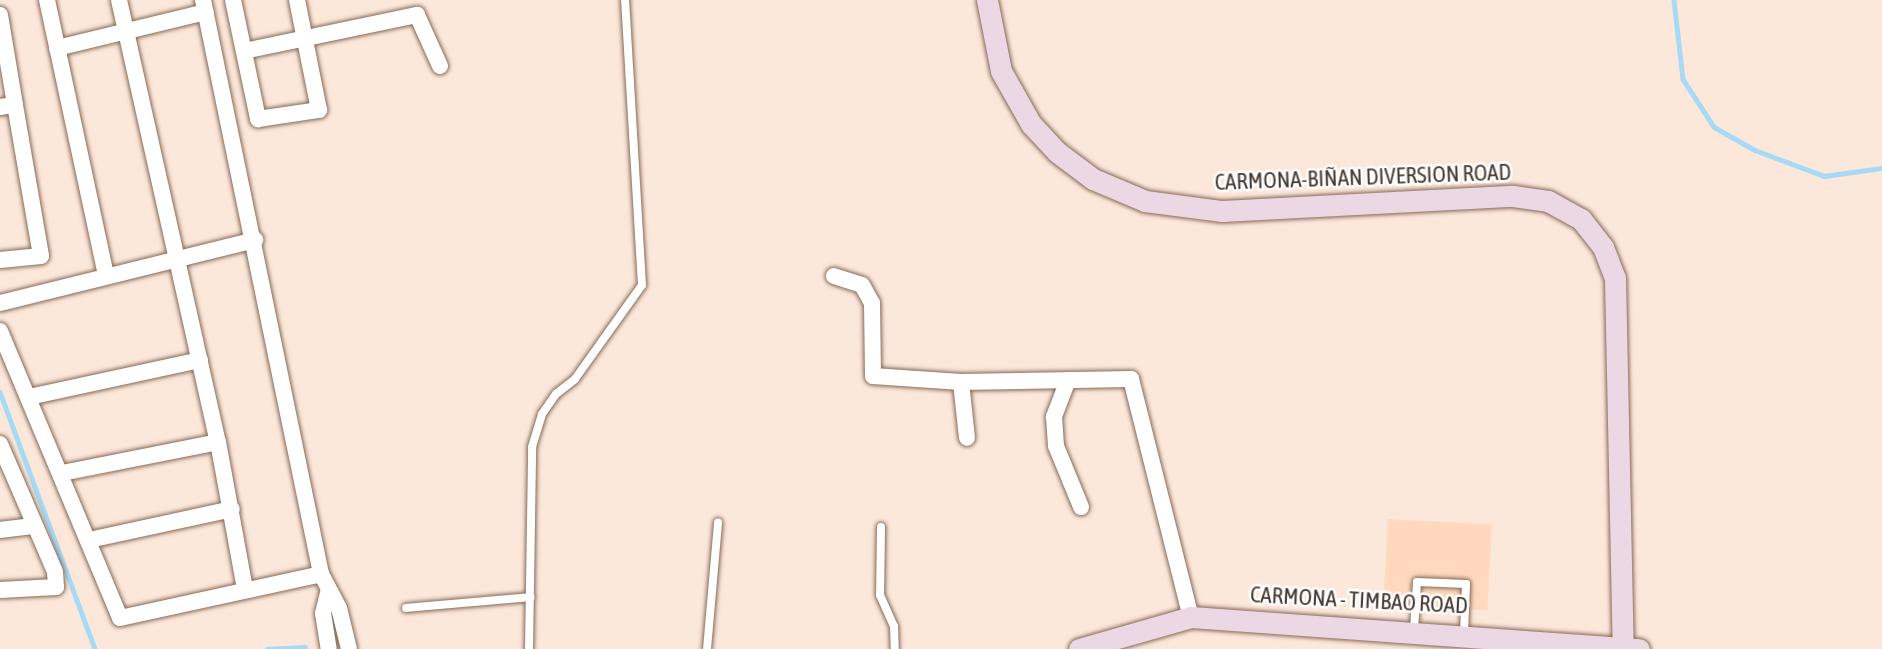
<!DOCTYPE html>
<html>
<head>
<meta charset="utf-8">
<style>
  body { margin:0 }
  #map { position:relative; width:1882px; height:649px; overflow:hidden; background:#fce8db; font-family:"Asap Condensed",sans-serif }
  div>[style] { position:absolute }
  .built>* { inset:0; background:#ffd8be; transform-origin:0 0 }
  .stream>* { height:4.5px; margin:-2.25px; padding:0 2.25px; transform-origin:2.25px; border-radius:2.25px; background:#a6daf5 }
  .roads { filter:drop-shadow(0 0 2px #866a57) drop-shadow(0 0 2px #866a57) }
  .service>* { height:8px; margin:-4px; padding:0 4px; transform-origin:4px; border-radius:4px; background:#fff }
  .minor>* { height:16px; margin:-8px; padding:0 8px; transform-origin:8px; border-radius:8px; background:#fff }
  .secondary>* { height:21px; margin:-10.5px; padding:0 10.5px; transform-origin:10.5px; border-radius:10.5px; background:#ecd8e5 }
  span { translate:-50% -50%; white-space:nowrap; text-align:center; line-height:1.15; -webkit-text-stroke:5px #fff; paint-order:stroke }
  .street-label { font-size:23px; color:#453930 }
</style>
</head>
<body>
<div id="map">
  <div class="built">
    <div style="left:1388px;top:519px;width:104px;height:86px;rotate:3deg"></div>
  </div>
  <div class="stream">
    <div style="left:1674px;top:0;width:80px;rotate:83.5deg"></div>
    <div style="left:1683px;top:79px;width:57px;rotate:57.1deg"></div>
    <div style="left:1714px;top:127px;width:47px;rotate:29.3deg"></div>
    <div style="left:1755px;top:150px;width:74px;rotate:20.6deg"></div>
    <div style="left:1824px;top:176px;width:59px;rotate:-7.9deg"></div>
    <div style="left:0;top:392px;width:274px;rotate:69.7deg"></div>
    <div style="left:267px;top:649px;width:38px;rotate:-3deg"></div>
  </div>
  <div class="roads">
    <div class="service">
      <div style="left:881px;top:527px;width:68px;rotate:90.8deg"></div>
      <div style="left:880px;top:595px;width:34px;rotate:66deg"></div>
      <div style="left:894px;top:626px;width:23px;rotate:88deg"></div>
      <div style="left:406px;top:608px;width:125px;rotate:-5deg"></div>
      <div style="left:1414px;top:630px;width:48px;rotate:-86.4deg"></div>
      <div style="left:1417px;top:582px;width:49px;rotate:2.3deg"></div>
      <div style="left:1466px;top:584px;width:49px;rotate:92.3deg"></div>
      <div style="left:529px;top:649px;width:202px;rotate:-89.1deg"></div>
      <div style="left:532px;top:447px;width:34px;rotate:-73deg"></div>
      <div style="left:542px;top:414px;width:24px;rotate:-55deg"></div>
      <div style="left:556px;top:394px;width:24px;rotate:-38deg"></div>
      <div style="left:575px;top:379px;width:115px;rotate:-54.5deg"></div>
      <div style="left:642px;top:285px;width:286px;rotate:-93.4deg"></div>
      <div style="left:707px;top:649px;width:127px;rotate:-85deg"></div>
    </div>
    <div class="minor">
      <div style="left:47px;top:0;width:282px;rotate:77.9deg"></div>
      <div style="left:119px;top:0;width:453px;rotate:77.4deg"></div>
      <div style="left:218px;top:442px;width:149px;rotate:79.6deg"></div>
      <div style="left:203px;top:0;width:586px;rotate:78.38deg"></div>
      <div style="left:321px;top:574px;width:38px;rotate:62deg"></div>
      <div style="left:339px;top:608px;width:42px;rotate:76.3deg"></div>
      <div style="left:233px;top:0;width:122px;rotate:78.1deg"></div>
      <div style="left:258px;top:119px;width:62px;rotate:-8.4deg"></div>
      <div style="left:319px;top:110px;width:112px;rotate:-101.3deg"></div>
      <div style="left:0;top:15px;width:91px;rotate:80.5deg"></div>
      <div style="left:57px;top:48px;width:153px;rotate:-13.6deg"></div>
      <div style="left:244px;top:51px;width:177px;rotate:-11.8deg"></div>
      <div style="left:417px;top:15px;width:56px;rotate:65.7deg"></div>
      <div style="left:0;top:107px;width:15px;rotate:-8deg"></div>
      <div style="left:15px;top:105px;width:153px;rotate:80.2deg"></div>
      <div style="left:41px;top:256px;width:41px;rotate:174.4deg"></div>
      <div style="left:834px;top:276px;width:29px;rotate:18deg"></div>
      <div style="left:862px;top:285px;width:21px;rotate:61deg"></div>
      <div style="left:872px;top:303px;width:73px;rotate:89.2deg"></div>
      <div style="left:873px;top:376px;width:88px;rotate:3.9deg"></div>
      <div style="left:961px;top:382px;width:170px;rotate:-1deg"></div>
      <div style="left:1131px;top:379px;width:245px;rotate:75.9deg"></div>
      <div style="left:0;top:303px;width:263px;rotate:-13.9deg"></div>
      <div style="left:0;top:331px;width:311px;rotate:67.3deg"></div>
      <div style="left:120px;top:618px;width:206px;rotate:-12.3deg"></div>
      <div style="left:1068px;top:380px;width:40px;rotate:111deg"></div>
      <div style="left:1054px;top:417px;width:29px;rotate:86deg"></div>
      <div style="left:1056px;top:446px;width:66px;rotate:67.7deg"></div>
      <div style="left:961px;top:382px;width:56px;rotate:83.9deg"></div>
      <div style="left:29px;top:397px;width:175px;rotate:-12.2deg"></div>
      <div style="left:0;top:444px;width:139px;rotate:66.7deg"></div>
      <div style="left:55px;top:572px;width:15px;rotate:86deg"></div>
      <div style="left:56px;top:587px;width:56px;rotate:176.9deg"></div>
      <div style="left:62px;top:473px;width:159px;rotate:-11.2deg"></div>
      <div style="left:0;top:530px;width:35px;rotate:-7deg"></div>
      <div style="left:89px;top:540px;width:146px;rotate:-12.2deg"></div>
      <div style="left:328px;top:593px;width:21px;rotate:104deg"></div>
      <div style="left:323px;top:613px;width:36px;rotate:81deg"></div>
    </div>
    <div class="secondary">
      <div style="left:987px;top:0;width:72px;rotate:78.8deg"></div>
      <div style="left:1001px;top:71px;width:61px;rotate:60.5deg"></div>
      <div style="left:1031px;top:124px;width:38px;rotate:47deg"></div>
      <div style="left:1057px;top:152px;width:45px;rotate:36.9deg"></div>
      <div style="left:1093px;top:179px;width:56px;rotate:22.9deg"></div>
      <div style="left:1145px;top:201px;width:78px;rotate:7.4deg"></div>
      <div style="left:1222px;top:211px;width:291px;rotate:-3deg"></div>
      <div style="left:1513px;top:196px;width:35px;rotate:8deg"></div>
      <div style="left:1548px;top:201px;width:38px;rotate:29deg"></div>
      <div style="left:1581px;top:219px;width:36px;rotate:52deg"></div>
      <div style="left:1603px;top:247px;width:33px;rotate:69deg"></div>
      <div style="left:1615px;top:278px;width:371px;rotate:88.8deg"></div>
      <div style="left:1079px;top:649px;width:116px;rotate:-15.9deg"></div>
      <div style="left:1191px;top:617px;width:449px;rotate:4.1deg"></div>
    </div>
  </div>
  <div class="street-label">
    <span style="left:1363px;top:177px;rotate:-2deg">CARMONA-BIÑAN DIVERSION ROAD</span>
    <span style="left:1359px;top:600px;rotate:3deg">CARMONA - TIMBAO ROAD</span>
  </div>
</div>
</body>
</html>
